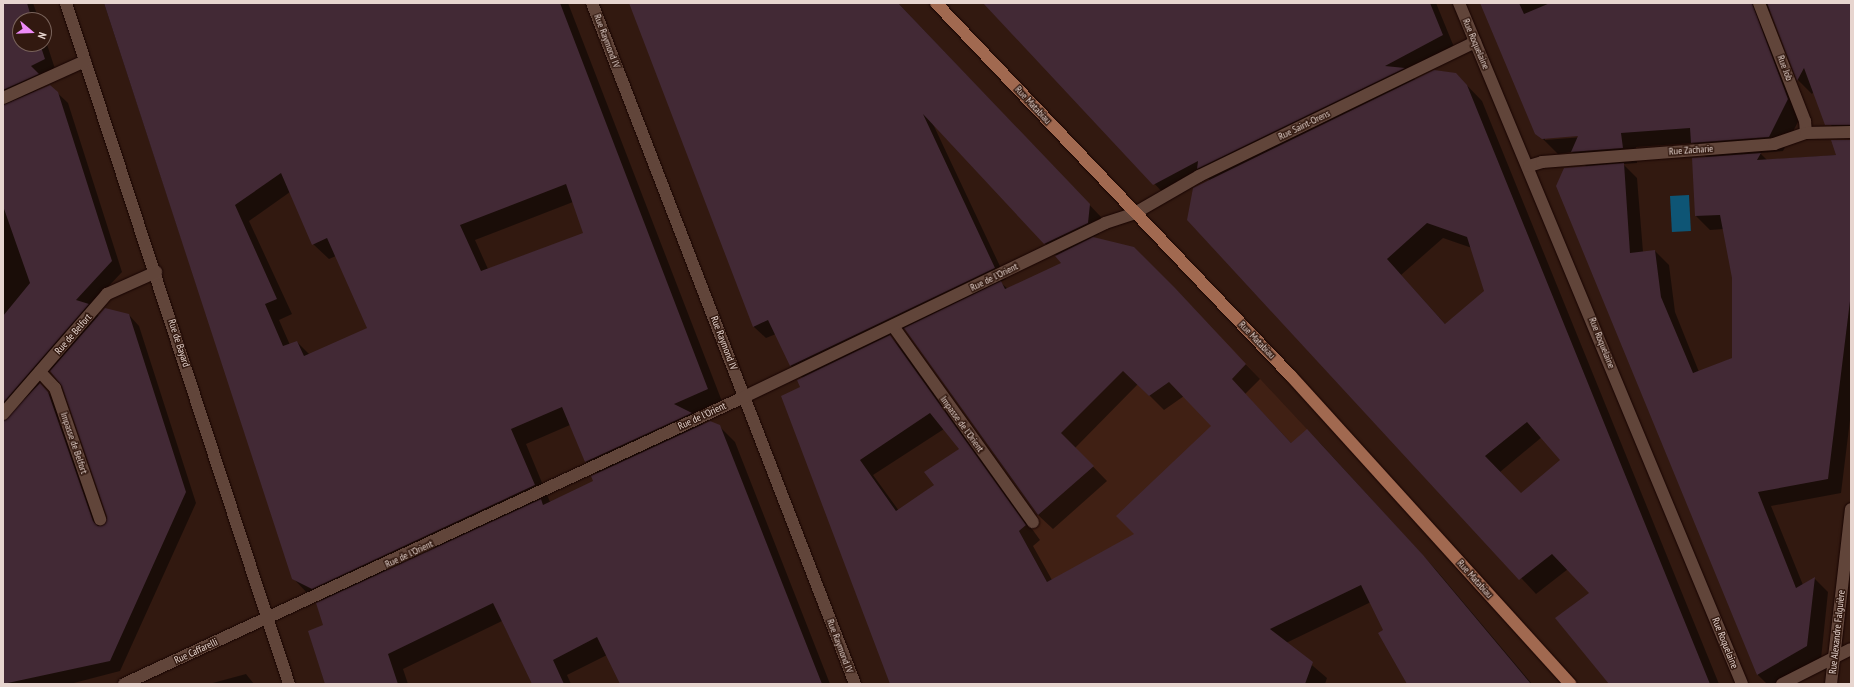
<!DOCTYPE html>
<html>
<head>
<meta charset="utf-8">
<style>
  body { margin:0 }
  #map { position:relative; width:1854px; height:687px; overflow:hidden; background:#321910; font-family:"PT Sans Narrow",sans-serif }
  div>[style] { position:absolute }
  .built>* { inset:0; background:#402014 }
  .water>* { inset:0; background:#0e5575; transform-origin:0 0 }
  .shadow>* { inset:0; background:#0007 }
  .building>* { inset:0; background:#422935 }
  .roads { filter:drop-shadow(0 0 1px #180400) drop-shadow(0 0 1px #180400) }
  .minor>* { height:12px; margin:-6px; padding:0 6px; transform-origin:6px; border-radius:6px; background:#61453a }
  .major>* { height:12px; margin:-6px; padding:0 6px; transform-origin:6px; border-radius:6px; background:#a16950 }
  span { translate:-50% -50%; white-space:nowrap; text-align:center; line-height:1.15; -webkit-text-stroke:3px #321910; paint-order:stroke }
  .street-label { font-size:10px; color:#e7d5cf }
  .frame { position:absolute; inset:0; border:4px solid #e7d5cf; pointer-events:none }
  .north { position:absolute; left:12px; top:12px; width:40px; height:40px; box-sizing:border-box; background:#321910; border:1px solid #7a645c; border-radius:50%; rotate:109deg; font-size:11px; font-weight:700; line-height:16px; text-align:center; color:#e7d5cf }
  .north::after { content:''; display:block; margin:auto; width:14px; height:18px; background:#ee8cf8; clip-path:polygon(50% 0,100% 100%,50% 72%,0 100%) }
</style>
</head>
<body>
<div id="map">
  <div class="built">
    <div style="clip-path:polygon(1220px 336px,1332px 456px,1289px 488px,1062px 609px,1019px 531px,1040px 513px,1005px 445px,1101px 347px,1149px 396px)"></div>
  </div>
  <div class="water">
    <div style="left:1689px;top:195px;width:36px;height:19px;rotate:87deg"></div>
  </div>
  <div class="shadow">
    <div style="clip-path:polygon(evenodd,3px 3px,33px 3px,39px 20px,20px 20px,20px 44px,44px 44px,44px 35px,55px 69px,41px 77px,48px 84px,9px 105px,50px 86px,68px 103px,122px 272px,90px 306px,99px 316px,129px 315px,139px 326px,196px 503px,120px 671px,70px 684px,3px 684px,3px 3px,50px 370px,63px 385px,108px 516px,106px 525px,101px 527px,59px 404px,39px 383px,50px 370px)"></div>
    <div style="clip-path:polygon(evenodd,104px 3px,568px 3px,723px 404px,695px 417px,704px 425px,719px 426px,735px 442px,830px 684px,621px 684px,607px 655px,567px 675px,571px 684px,533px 684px,502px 621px,403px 669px,408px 684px,326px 684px,323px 601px,308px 594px,293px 578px,104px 3px,290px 192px,313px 244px,329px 259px,336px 256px,368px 328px,310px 355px,297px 342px,290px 345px,279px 320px,292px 314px,249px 221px,290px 192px,104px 3px,573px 202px,585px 233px,488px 269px,475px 240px,573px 202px,104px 3px,570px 425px,586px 462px,598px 474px,595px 482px,550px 502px,526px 444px,570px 425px)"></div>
    <div style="clip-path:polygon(evenodd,630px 3px,898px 3px,1101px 217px,1099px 234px,1091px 238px,1148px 263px,1260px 379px,1245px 394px,1292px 444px,1307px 430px,1321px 444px,1437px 571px,1532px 684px,1408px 684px,1371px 602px,1286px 643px,1327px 678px,1325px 684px,891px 684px,801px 387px,803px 378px,791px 366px,776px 334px,766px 338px,754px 327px,630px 3px,933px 124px,1057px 256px,1063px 263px,1008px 289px,1000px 282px,1006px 279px,933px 124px,630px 3px,905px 328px,1038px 515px,1053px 529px,1107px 481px,1075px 448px,1138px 384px,1164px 410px,1184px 396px,1213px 426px,1135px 535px,1052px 580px,1033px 546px,1040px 540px,904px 351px,889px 335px,905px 328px,630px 3px,944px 429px,960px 449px,935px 485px,899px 511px,873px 475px,944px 429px)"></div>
    <div style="clip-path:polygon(evenodd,985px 3px,1436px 3px,1454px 47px,1407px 71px,1416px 80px,1456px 74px,1482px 101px,1719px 684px,1611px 684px,1591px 593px,1568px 569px,1536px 594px,1188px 220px,1210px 180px,1204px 175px,1165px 195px,985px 3px,1443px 238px,1472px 248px,1485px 292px,1446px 325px,1401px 275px,1443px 238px,985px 3px,1542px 437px,1562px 460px,1521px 494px,1500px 472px,1542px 437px)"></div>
    <div style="clip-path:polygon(evenodd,1481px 3px,1851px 3px,1851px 131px,1838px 132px,1823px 117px,1814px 91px,1812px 94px,1798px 80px,1771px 11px,1767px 13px,1802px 114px,1783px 151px,1760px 153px,1767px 160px,1837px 155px,1851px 147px,1851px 412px,1841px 493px,1771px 506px,1803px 585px,1815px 579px,1828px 592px,1821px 659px,1778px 684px,1767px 684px,1757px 674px,1587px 167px,1572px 152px,1558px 154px,1543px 139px,1481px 3px,1583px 135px,1583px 137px,1545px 140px,1545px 138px,1583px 135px,1481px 3px,1693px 143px,1707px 158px,1696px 216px,1710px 230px,1724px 229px,1733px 278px,1733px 358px,1699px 372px,1675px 312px,1669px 265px,1655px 251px,1643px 252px,1637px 178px,1623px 164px,1637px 163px,1636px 147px,1693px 143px)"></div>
    <div style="clip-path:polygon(246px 674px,254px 684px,209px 684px)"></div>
  </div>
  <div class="building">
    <div style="clip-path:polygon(3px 3px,27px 3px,32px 20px,20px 20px,20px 44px,40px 44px,45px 59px,31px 66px,39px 74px,3px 90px)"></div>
    <div style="clip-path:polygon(evenodd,104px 3px,560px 3px,708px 389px,674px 404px,692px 413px,585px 462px,562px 407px,511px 429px,535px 485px,312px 589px,292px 579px,104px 3px,281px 173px,312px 245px,327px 238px,367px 328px,304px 356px,297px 341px,283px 346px,265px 304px,277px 299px,235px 205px,281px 173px,104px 3px,566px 184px,583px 233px,481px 271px,460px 225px,566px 184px)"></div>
    <div style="clip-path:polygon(629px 3px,898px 3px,1090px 204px,1088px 223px,1044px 244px,923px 114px,995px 268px,790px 366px,768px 320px,753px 327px)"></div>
    <div style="clip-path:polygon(983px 3px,1430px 3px,1443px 35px,1385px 66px,1405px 68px,1197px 169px,1198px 161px,1153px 185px)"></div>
    <div style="clip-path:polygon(1480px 3px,1519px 3px,1524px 14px,1550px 3px,1752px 3px,1788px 99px,1769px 137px,1691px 143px,1690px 128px,1621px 133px,1623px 148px,1571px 152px,1578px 136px,1542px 139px,1535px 134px)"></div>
    <div style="clip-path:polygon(1767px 3px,1851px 3px,1851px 125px,1825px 125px,1804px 68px,1797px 81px)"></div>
    <div style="clip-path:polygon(evenodd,1434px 70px,1456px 73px,1467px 85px,1710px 684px,1609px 684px,1555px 618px,1589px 593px,1552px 554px,1519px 580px,1187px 220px,1193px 188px,1434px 70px,1427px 223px,1467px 237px,1484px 291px,1445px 324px,1387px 259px,1427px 223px,1434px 70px,1527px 422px,1560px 460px,1521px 493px,1485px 456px,1527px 422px)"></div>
    <div style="clip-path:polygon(50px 85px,58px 92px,112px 261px,76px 300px,89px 304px,3px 403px,3px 316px,30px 283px,3px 206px,3px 105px)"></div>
    <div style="clip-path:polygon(1831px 140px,1851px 140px,1851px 293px,1828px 479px,1758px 492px,1796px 588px,1815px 577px,1807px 646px,1757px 675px,1556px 186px,1564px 168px,1624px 163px,1630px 253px,1655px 250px,1661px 297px,1693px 373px,1732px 358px,1732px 278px,1720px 215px,1695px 216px,1692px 158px,1761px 153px,1757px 160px,1836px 155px)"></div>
    <div style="clip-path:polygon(evenodd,1093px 237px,1134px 247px,1175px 288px,1246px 364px,1232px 379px,1291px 443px,1307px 429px,1423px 555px,1531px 684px,1407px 684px,1378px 633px,1383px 630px,1361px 585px,1270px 629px,1313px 662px,1305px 684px,890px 684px,781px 396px,800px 387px,797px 380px,890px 335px,1026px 525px,1019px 531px,1047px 582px,1134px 534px,1116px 516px,1211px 426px,1169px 382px,1149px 396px,1123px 371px,1061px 433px,1094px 466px,1038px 515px,904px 328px,1001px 281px,1005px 289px,1061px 263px,1055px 256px,1093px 237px,930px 413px,959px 449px,924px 472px,934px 485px,896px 511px,860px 460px,930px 413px)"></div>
    <div style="clip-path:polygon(105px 308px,129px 314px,186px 492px,110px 661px,3px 684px,3px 421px,40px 383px,48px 392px,93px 521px,98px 526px,105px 524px,107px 517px,62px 386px,50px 371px)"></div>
    <div style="clip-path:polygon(710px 421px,720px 425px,822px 684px,620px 684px,597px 637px,553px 660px,564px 684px,532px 684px,493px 603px,388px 654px,398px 684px,325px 684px,308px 631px,323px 625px,316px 603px,541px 499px,543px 505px,593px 481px,591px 476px)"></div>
  </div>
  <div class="roads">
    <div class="minor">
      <div style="left:66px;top:3px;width:717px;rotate:71.87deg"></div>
      <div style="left:592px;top:3px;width:730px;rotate:68.88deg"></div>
      <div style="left:1459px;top:3px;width:737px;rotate:67.43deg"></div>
      <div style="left:1759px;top:3px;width:127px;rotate:68.7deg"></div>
      <div style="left:1805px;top:121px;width:12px;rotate:85deg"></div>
      <div style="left:3px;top:98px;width:90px;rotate:-24.3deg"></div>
      <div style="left:1529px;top:166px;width:14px;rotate:-17deg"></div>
      <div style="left:1542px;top:162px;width:233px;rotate:-4.4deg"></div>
      <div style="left:1774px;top:144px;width:34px;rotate:-19deg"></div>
      <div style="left:1806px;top:133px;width:45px;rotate:-1.3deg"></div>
      <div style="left:893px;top:326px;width:241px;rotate:54.5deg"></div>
      <div style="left:40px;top:372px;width:22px;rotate:47deg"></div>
      <div style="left:55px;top:388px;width:139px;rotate:71deg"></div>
      <div style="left:3px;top:414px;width:159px;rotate:-49.1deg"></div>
      <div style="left:107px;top:294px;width:54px;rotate:-24.2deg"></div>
      <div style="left:124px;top:684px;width:683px;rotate:-24.84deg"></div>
      <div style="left:744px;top:397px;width:401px;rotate:-25.7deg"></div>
      <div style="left:1105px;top:223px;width:32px;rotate:-18deg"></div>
      <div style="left:1135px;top:213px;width:74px;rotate:-30deg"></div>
      <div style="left:1199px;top:176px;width:307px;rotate:-25.9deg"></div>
      <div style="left:1782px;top:684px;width:77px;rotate:-26.9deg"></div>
      <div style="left:1831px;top:684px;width:176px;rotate:-83.5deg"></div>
    </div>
    <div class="major">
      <div style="left:936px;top:3px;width:515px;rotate:46.42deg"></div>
      <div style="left:1291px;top:376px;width:416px;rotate:47.8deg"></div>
    </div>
  </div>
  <div class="street-label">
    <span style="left:607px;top:41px;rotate:69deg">Rue Raymond IV</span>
    <span style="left:1476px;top:44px;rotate:67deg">Rue Roquelaine</span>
    <span style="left:1785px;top:68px;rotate:69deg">Rue Job</span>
    <span style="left:1033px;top:105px;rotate:47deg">Rue Matabiau</span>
    <span style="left:1304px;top:125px;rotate:-26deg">Rue Saint-Orens</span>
    <span style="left:1691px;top:150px;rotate:-4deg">Rue Zacharie</span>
    <span style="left:994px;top:277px;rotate:-26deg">Rue de l'Orient</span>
    <span style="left:73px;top:334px;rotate:-49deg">Rue de Belfort</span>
    <span style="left:1257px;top:340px;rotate:46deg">Rue Matabiau</span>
    <span style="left:179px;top:343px;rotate:72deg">Rue de Bayard</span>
    <span style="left:724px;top:343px;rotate:69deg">Rue Raymond IV</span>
    <span style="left:1602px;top:343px;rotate:68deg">Rue Roquelaine</span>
    <span style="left:702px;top:416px;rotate:-25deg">Rue de l'Orient</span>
    <span style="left:962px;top:424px;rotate:54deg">Impasse de l'Orient</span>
    <span style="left:74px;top:443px;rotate:71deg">Impasse de Belfort</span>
    <span style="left:409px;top:554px;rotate:-25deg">Rue de l'Orient</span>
    <span style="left:1475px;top:579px;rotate:48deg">Rue Matabiau</span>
    <span style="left:1837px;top:632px;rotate:-84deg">Rue Alexandre Falguière</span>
    <span style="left:1725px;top:643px;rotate:68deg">Rue Roquelaine</span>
    <span style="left:840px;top:646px;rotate:69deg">Rue Raymond IV</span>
    <span style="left:196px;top:651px;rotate:-25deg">Rue Caffarelli</span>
  </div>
  <div class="frame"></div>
  <div class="north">N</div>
</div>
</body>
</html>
